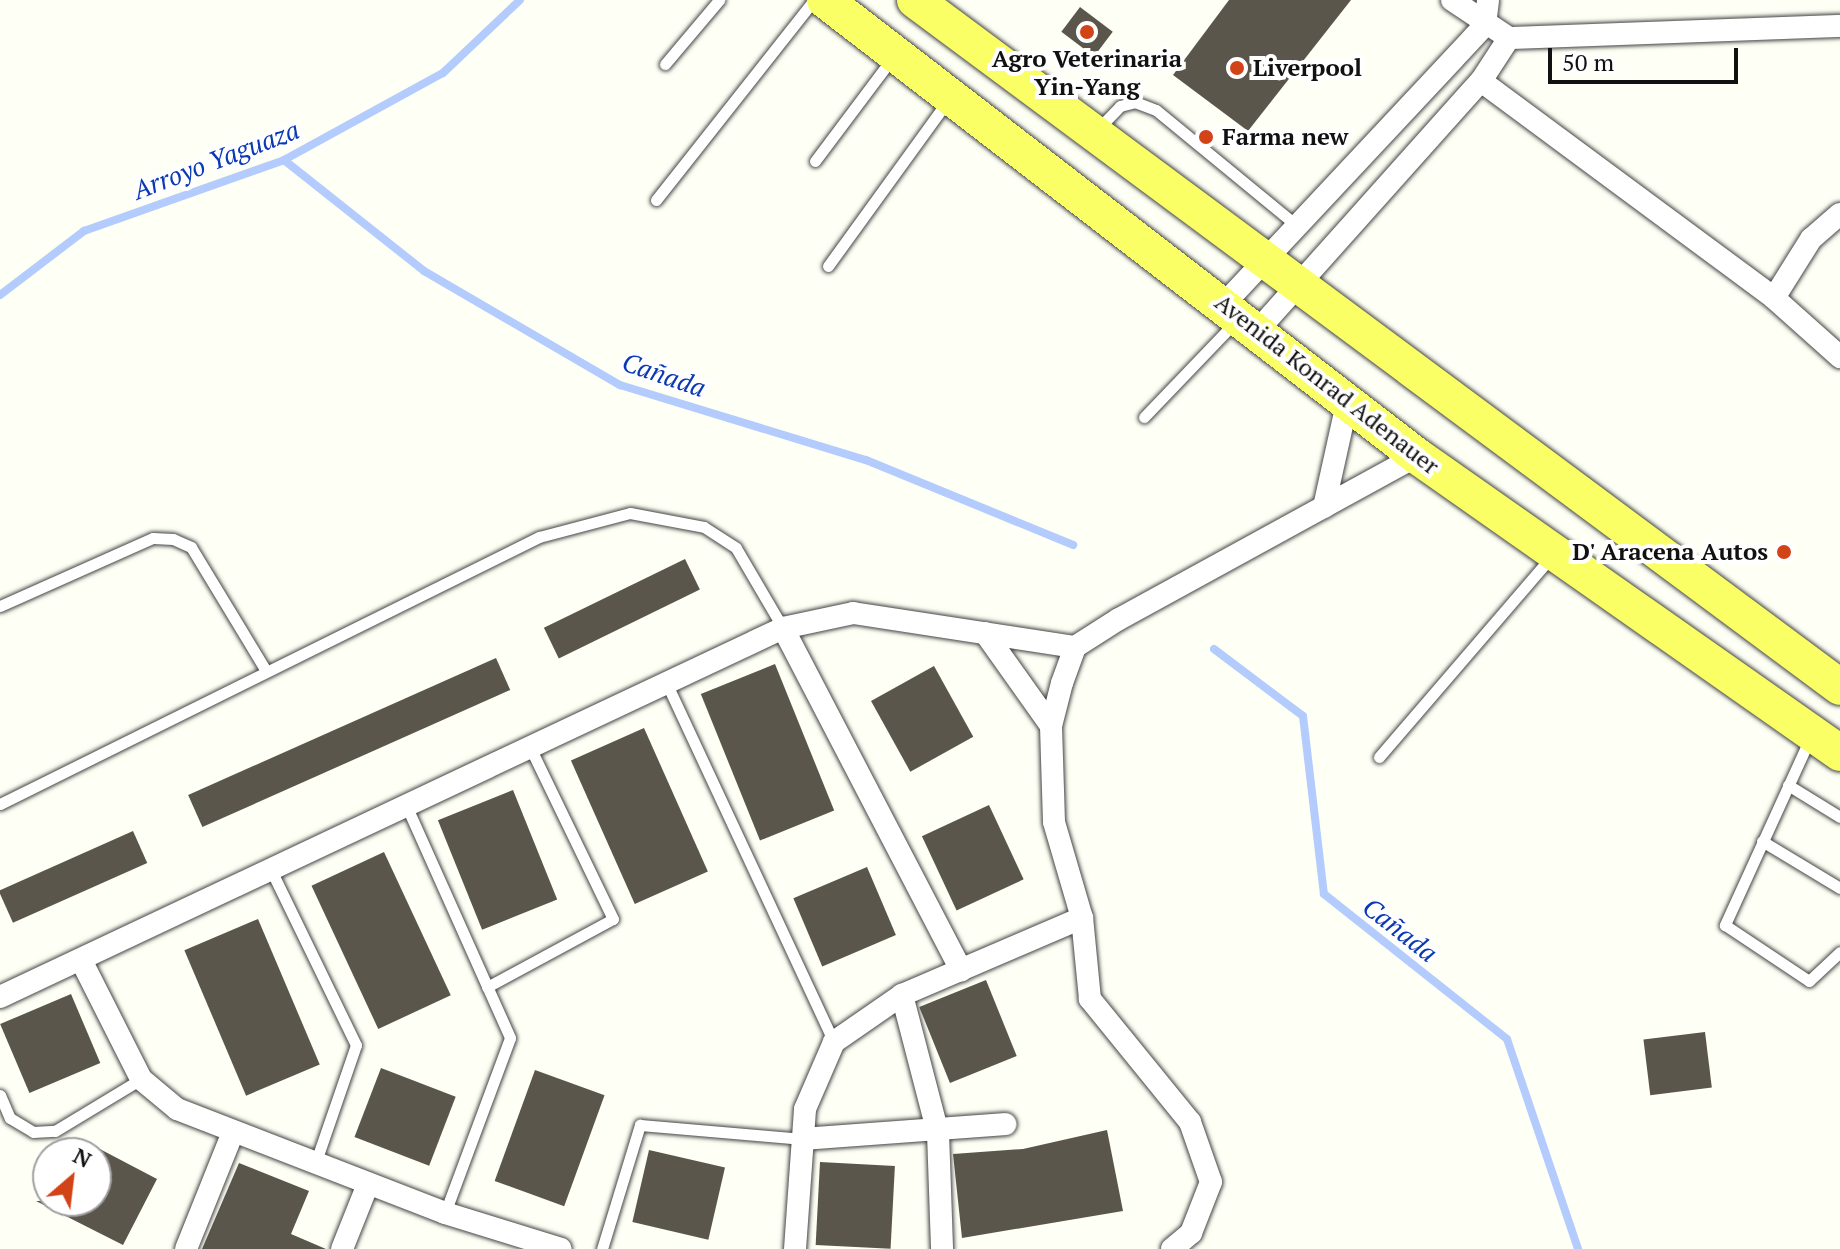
<!DOCTYPE html>
<html>
<head>
<meta charset="utf-8">
<style>
  body { margin:0 }
  #map { position:relative; width:1840px; height:1249px; overflow:hidden; background:#fefff5; font-family:"PT Serif",serif }
  div>[style] { position:absolute }
  .stream>* { height:8px; margin:-4px; padding:0 4px; transform-origin:4px; border-radius:4px; background:#b3ccfd }
  .building>* { inset:0; background:#5b564c; transform-origin:0 0 }
  .roads { filter:drop-shadow(0 0 2px #444) drop-shadow(0 0 2px #444) }
  .lane>* { height:11px; margin:-5.5px; padding:0 5.5px; transform-origin:5.5px; border-radius:5.5px; background:#fff }
  .street>* { height:22px; margin:-11px; padding:0 11px; transform-origin:11px; border-radius:11px; background:#fff }
  .primary>* { height:36px; margin:-18px; padding:0 18px; transform-origin:18px; border-radius:18px; background:#f9ff65 }
  .dots>* { width:22px; height:22px; translate:-50% -50%; box-sizing:border-box; border:4px solid #fff; border-radius:50% }
  span { translate:-50% -50%; white-space:nowrap; text-align:center; line-height:1.15; -webkit-text-stroke:8px #fff; paint-order:stroke }
  .poi-label { font-size:24px; color:#111; font-weight:700 }
  .left { translate:0 -50%; text-align:left }
  .right { translate:-100% -50%; text-align:right }
  .street-label { font-size:24px; color:#111 }
  .water-label { font-size:26px; color:#0a39b3; font-style:italic }
  .north { position:absolute; left:32px; top:1137px; width:80px; height:80px; box-sizing:border-box; background:#fff; border:2px solid #a0a0a0; border-radius:50%; rotate:28deg; font-size:22px; font-weight:700; line-height:32px; text-align:center; color:#111 }
  .north::after { content:''; display:block; margin:auto; width:28px; height:36px; background:#d24318; clip-path:polygon(50% 0,100% 100%,50% 72%,0 100%) }
  .scale { position:absolute; left:1548px; top:48px; width:190px; height:36px; box-sizing:border-box; border:4px solid #111; border-top:0; padding-left:10px; font-size:24px; line-height:28px; white-space:nowrap; color:#111; -webkit-text-stroke:6px #fff; paint-order:stroke }
</style>
</head>
<body>
<div id="map">
  <div class="stream">
    <div style="left:284px;top:160px;width:179px;rotate:38.4deg"></div>
    <div style="left:424px;top:271px;width:227px;rotate:30.2deg"></div>
    <div style="left:620px;top:385px;width:257px;rotate:17deg"></div>
    <div style="left:866px;top:460px;width:224px;rotate:22.3deg"></div>
    <div style="left:0;top:295px;width:106px;rotate:-37.3deg"></div>
    <div style="left:84px;top:231px;width:212px;rotate:-19.5deg"></div>
    <div style="left:284px;top:160px;width:181px;rotate:-28.7deg"></div>
    <div style="left:443px;top:73px;width:106px;rotate:-43.5deg"></div>
    <div style="left:1214px;top:649px;width:111px;rotate:37deg"></div>
    <div style="left:1303px;top:716px;width:179px;rotate:83.3deg"></div>
    <div style="left:1324px;top:894px;width:233px;rotate:38.4deg"></div>
    <div style="left:1507px;top:1039px;width:222px;rotate:71.3deg"></div>
  </div>
  <div class="building">
    <div style="clip-path:polygon(1229px 0,1351px 0,1248px 131px,1173px 75px)"></div>
    <div style="left:1080px;top:7px;width:41px;height:31px;rotate:37deg"></div>
    <div style="left:685px;top:559px;width:34px;height:157px;rotate:64deg"></div>
    <div style="left:496px;top:658px;width:35px;height:337px;rotate:66deg"></div>
    <div style="left:775px;top:664px;width:158px;height:80px;rotate:68deg"></div>
    <div style="left:934px;top:666px;width:81px;height:72px;rotate:61deg"></div>
    <div style="left:644px;top:728px;width:157px;height:80px;rotate:66deg"></div>
    <div style="left:513px;top:790px;width:118px;height:81px;rotate:68deg"></div>
    <div style="left:989px;top:805px;width:82px;height:74px;rotate:65deg"></div>
    <div style="left:133px;top:831px;width:35px;height:147px;rotate:66deg"></div>
    <div style="left:384px;top:852px;width:158px;height:80px;rotate:65deg"></div>
    <div style="left:867px;top:867px;width:74px;height:80px;rotate:67deg"></div>
    <div style="left:258px;top:919px;width:158px;height:80px;rotate:67deg"></div>
    <div style="left:986px;top:980px;width:82px;height:72px;rotate:68deg"></div>
    <div style="left:71px;top:994px;width:75px;height:77px;rotate:67deg"></div>
    <div style="left:1705px;top:1032px;width:56px;height:62px;rotate:83deg"></div>
    <div style="left:381px;top:1068px;width:80px;height:74px;rotate:21deg"></div>
    <div style="left:535px;top:1070px;width:74px;height:118px;rotate:20deg"></div>
    <div style="clip-path:polygon(1107px 1130px,1123px 1211px,962px 1238px,953px 1154px,1023px 1149px)"></div>
    <div style="clip-path:polygon(96px 1147px,157px 1179px,123px 1245px,36px 1201px,96px 1201px)"></div>
    <div style="left:649px;top:1150px;width:78px;height:74px;rotate:13deg"></div>
    <div style="left:820px;top:1162px;width:75px;height:83px;rotate:3deg"></div>
    <div style="clip-path:polygon(239px 1163px,309px 1191px,291px 1234px,326px 1249px,202px 1249px)"></div>
  </div>
  <div class="roads">
    <div class="lane">
      <div style="left:665px;top:64px;width:84px;rotate:-49.8deg"></div>
      <div style="left:1097px;top:130px;width:33px;rotate:-46deg"></div>
      <div style="left:1120px;top:106px;width:16px;rotate:-15deg"></div>
      <div style="left:1135px;top:102px;width:22px;rotate:21deg"></div>
      <div style="left:1156px;top:110px;width:180px;rotate:39.4deg"></div>
      <div style="left:815px;top:161px;width:130px;rotate:-53.1deg"></div>
      <div style="left:656px;top:200px;width:255px;rotate:-51.7deg"></div>
      <div style="left:828px;top:266px;width:205px;rotate:-54.1deg"></div>
      <div style="left:1144px;top:417px;width:130px;rotate:-46.2deg"></div>
      <div style="left:0;top:606px;width:167px;rotate:-24deg"></div>
      <div style="left:153px;top:538px;width:20px;rotate:3deg"></div>
      <div style="left:173px;top:539px;width:20px;rotate:24deg"></div>
      <div style="left:191px;top:547px;width:145px;rotate:58.8deg"></div>
      <div style="left:665px;top:680px;width:400px;rotate:65deg"></div>
      <div style="left:1811px;top:736px;width:208px;rotate:114.5deg"></div>
      <div style="left:1725px;top:925px;width:101px;rotate:33.7deg"></div>
      <div style="left:1809px;top:981px;width:42px;rotate:-43.1deg"></div>
      <div style="left:1379px;top:757px;width:264px;rotate:-49.3deg"></div>
      <div style="left:1788px;top:785px;width:61px;rotate:31.6deg"></div>
      <div style="left:0;top:804px;width:602px;rotate:-26.35deg"></div>
      <div style="left:539px;top:537px;width:94px;rotate:-14.8deg"></div>
      <div style="left:630px;top:513px;width:75px;rotate:10.7deg"></div>
      <div style="left:704px;top:527px;width:38px;rotate:33deg"></div>
      <div style="left:736px;top:548px;width:93px;rotate:59.6deg"></div>
      <div style="left:406px;top:805px;width:255px;rotate:65.9deg"></div>
      <div style="left:510px;top:1038px;width:187px;rotate:110.4deg"></div>
      <div style="left:1762px;top:841px;width:91px;rotate:31.1deg"></div>
      <div style="left:270px;top:868px;width:197px;rotate:64.1deg"></div>
      <div style="left:356px;top:1045px;width:126px;rotate:109deg"></div>
      <div style="left:487px;top:987px;width:143px;rotate:-28.4deg"></div>
      <div style="left:613px;top:919px;width:193px;rotate:-115.8deg"></div>
      <div style="left:0;top:1095px;width:25px;rotate:67deg"></div>
      <div style="left:10px;top:1118px;width:27px;rotate:31deg"></div>
      <div style="left:33px;top:1132px;width:22px;rotate:-3deg"></div>
      <div style="left:55px;top:1131px;width:100px;rotate:-31.2deg"></div>
      <div style="left:602px;top:1249px;width:130px;rotate:-73deg"></div>
      <div style="left:640px;top:1125px;width:164px;rotate:4.9deg"></div>
    </div>
    <div class="street">
      <div style="left:1452px;top:0;width:69px;rotate:33.7deg"></div>
      <div style="left:1509px;top:38px;width:331px;rotate:-2.1deg"></div>
      <div style="left:1481px;top:81px;width:365px;rotate:36.5deg"></div>
      <div style="left:1774px;top:298px;width:89px;rotate:41.8deg"></div>
      <div style="left:1774px;top:298px;width:70px;rotate:-57.9deg"></div>
      <div style="left:1811px;top:239px;width:38px;rotate:-41deg"></div>
      <div style="left:1224px;top:304px;width:382px;rotate:-46.9deg"></div>
      <div style="left:1485px;top:25px;width:25px;rotate:-83deg"></div>
      <div style="left:1258px;top:330px;width:334px;rotate:-48.2deg"></div>
      <div style="left:1481px;top:81px;width:51px;rotate:-56.9deg"></div>
      <div style="left:1324px;top:507px;width:107px;rotate:-77.5deg"></div>
      <div style="left:783px;top:628px;width:386px;rotate:62.5deg"></div>
      <div style="left:985px;top:633px;width:114px;rotate:54.6deg"></div>
      <div style="left:81px;top:960px;width:133px;rotate:63.2deg"></div>
      <div style="left:141px;top:1079px;width:47px;rotate:39.8deg"></div>
      <div style="left:177px;top:1109px;width:287px;rotate:21.2deg"></div>
      <div style="left:445px;top:1213px;width:121px;rotate:17.2deg"></div>
      <div style="left:902px;top:995px;width:143px;rotate:75.4deg"></div>
      <div style="left:938px;top:1133px;width:116px;rotate:88deg"></div>
      <div style="left:0;top:997px;width:866px;rotate:-25.23deg"></div>
      <div style="left:783px;top:628px;width:72px;rotate:-12.1deg"></div>
      <div style="left:853px;top:613px;width:225px;rotate:8.7deg"></div>
      <div style="left:803px;top:1139px;width:203px;rotate:-4.2deg"></div>
      <div style="left:186px;top:1249px;width:126px;rotate:-68.1deg"></div>
      <div style="left:342px;top:1249px;width:70px;rotate:-68.2deg"></div>
      <div style="left:795px;top:1249px;width:140px;rotate:-85.9deg"></div>
      <div style="left:805px;top:1109px;width:73px;rotate:-66.6deg"></div>
      <div style="left:834px;top:1042px;width:83px;rotate:-34.7deg"></div>
      <div style="left:902px;top:995px;width:196px;rotate:-23.2deg"></div>
      <div style="left:1172px;top:1249px;width:25px;rotate:-40deg"></div>
      <div style="left:1191px;top:1233px;width:55px;rotate:-68.6deg"></div>
      <div style="left:1211px;top:1182px;width:64px;rotate:-109.3deg"></div>
      <div style="left:1190px;top:1122px;width:159px;rotate:-129.1deg"></div>
      <div style="left:1090px;top:999px;width:81px;rotate:-95.6deg"></div>
      <div style="left:1082px;top:918px;width:100px;rotate:-106.3deg"></div>
      <div style="left:1054px;top:822px;width:96px;rotate:-91.8deg"></div>
      <div style="left:1051px;top:726px;width:44px;rotate:-75.7deg"></div>
      <div style="left:1062px;top:683px;width:38px;rotate:-70deg"></div>
      <div style="left:1075px;top:647px;width:52px;rotate:-32.5deg"></div>
      <div style="left:1119px;top:619px;width:340px;rotate:-28.7deg"></div>
    </div>
    <div class="primary">
      <div style="left:825px;top:0;width:747px;rotate:37.61deg"></div>
      <div style="left:1417px;top:456px;width:517px;rotate:35.07deg"></div>
      <div style="left:915px;top:0;width:1152px;rotate:36.6deg"></div>
    </div>
  </div>
  <div class="dots">
    <div style="left:1087px;top:32px;background:#d24318"></div>
    <div style="left:1237px;top:68px;background:#d24318"></div>
    <div style="left:1206px;top:137px;background:#d24318"></div>
    <div style="left:1784px;top:552px;background:#d24318"></div>
  </div>
  <div class="poi-label">
    <span style="left:1087px;top:73px">Agro Veterinaria<br>Yin-Yang</span>
    <span class="left" style="left:1253px;top:68px">Liverpool</span>
    <span class="left" style="left:1222px;top:137px">Farma new</span>
    <span class="right" style="left:1768px;top:552px">D' Aracena Autos</span>
  </div>
  <div class="street-label">
    <span style="left:1327px;top:384px;rotate:38deg">Avenida Konrad Adenauer</span>
  </div>
  <div class="water-label">
    <span style="left:216px;top:160px;rotate:-21deg">Arroyo Yaguaza</span>
    <span style="left:664px;top:375px;rotate:19deg">Cañada</span>
    <span style="left:1400px;top:930px;rotate:38deg">Cañada</span>
  </div>
  <div class="north">N</div>
  <div class="scale">50 m</div>
</div>
</body>
</html>
